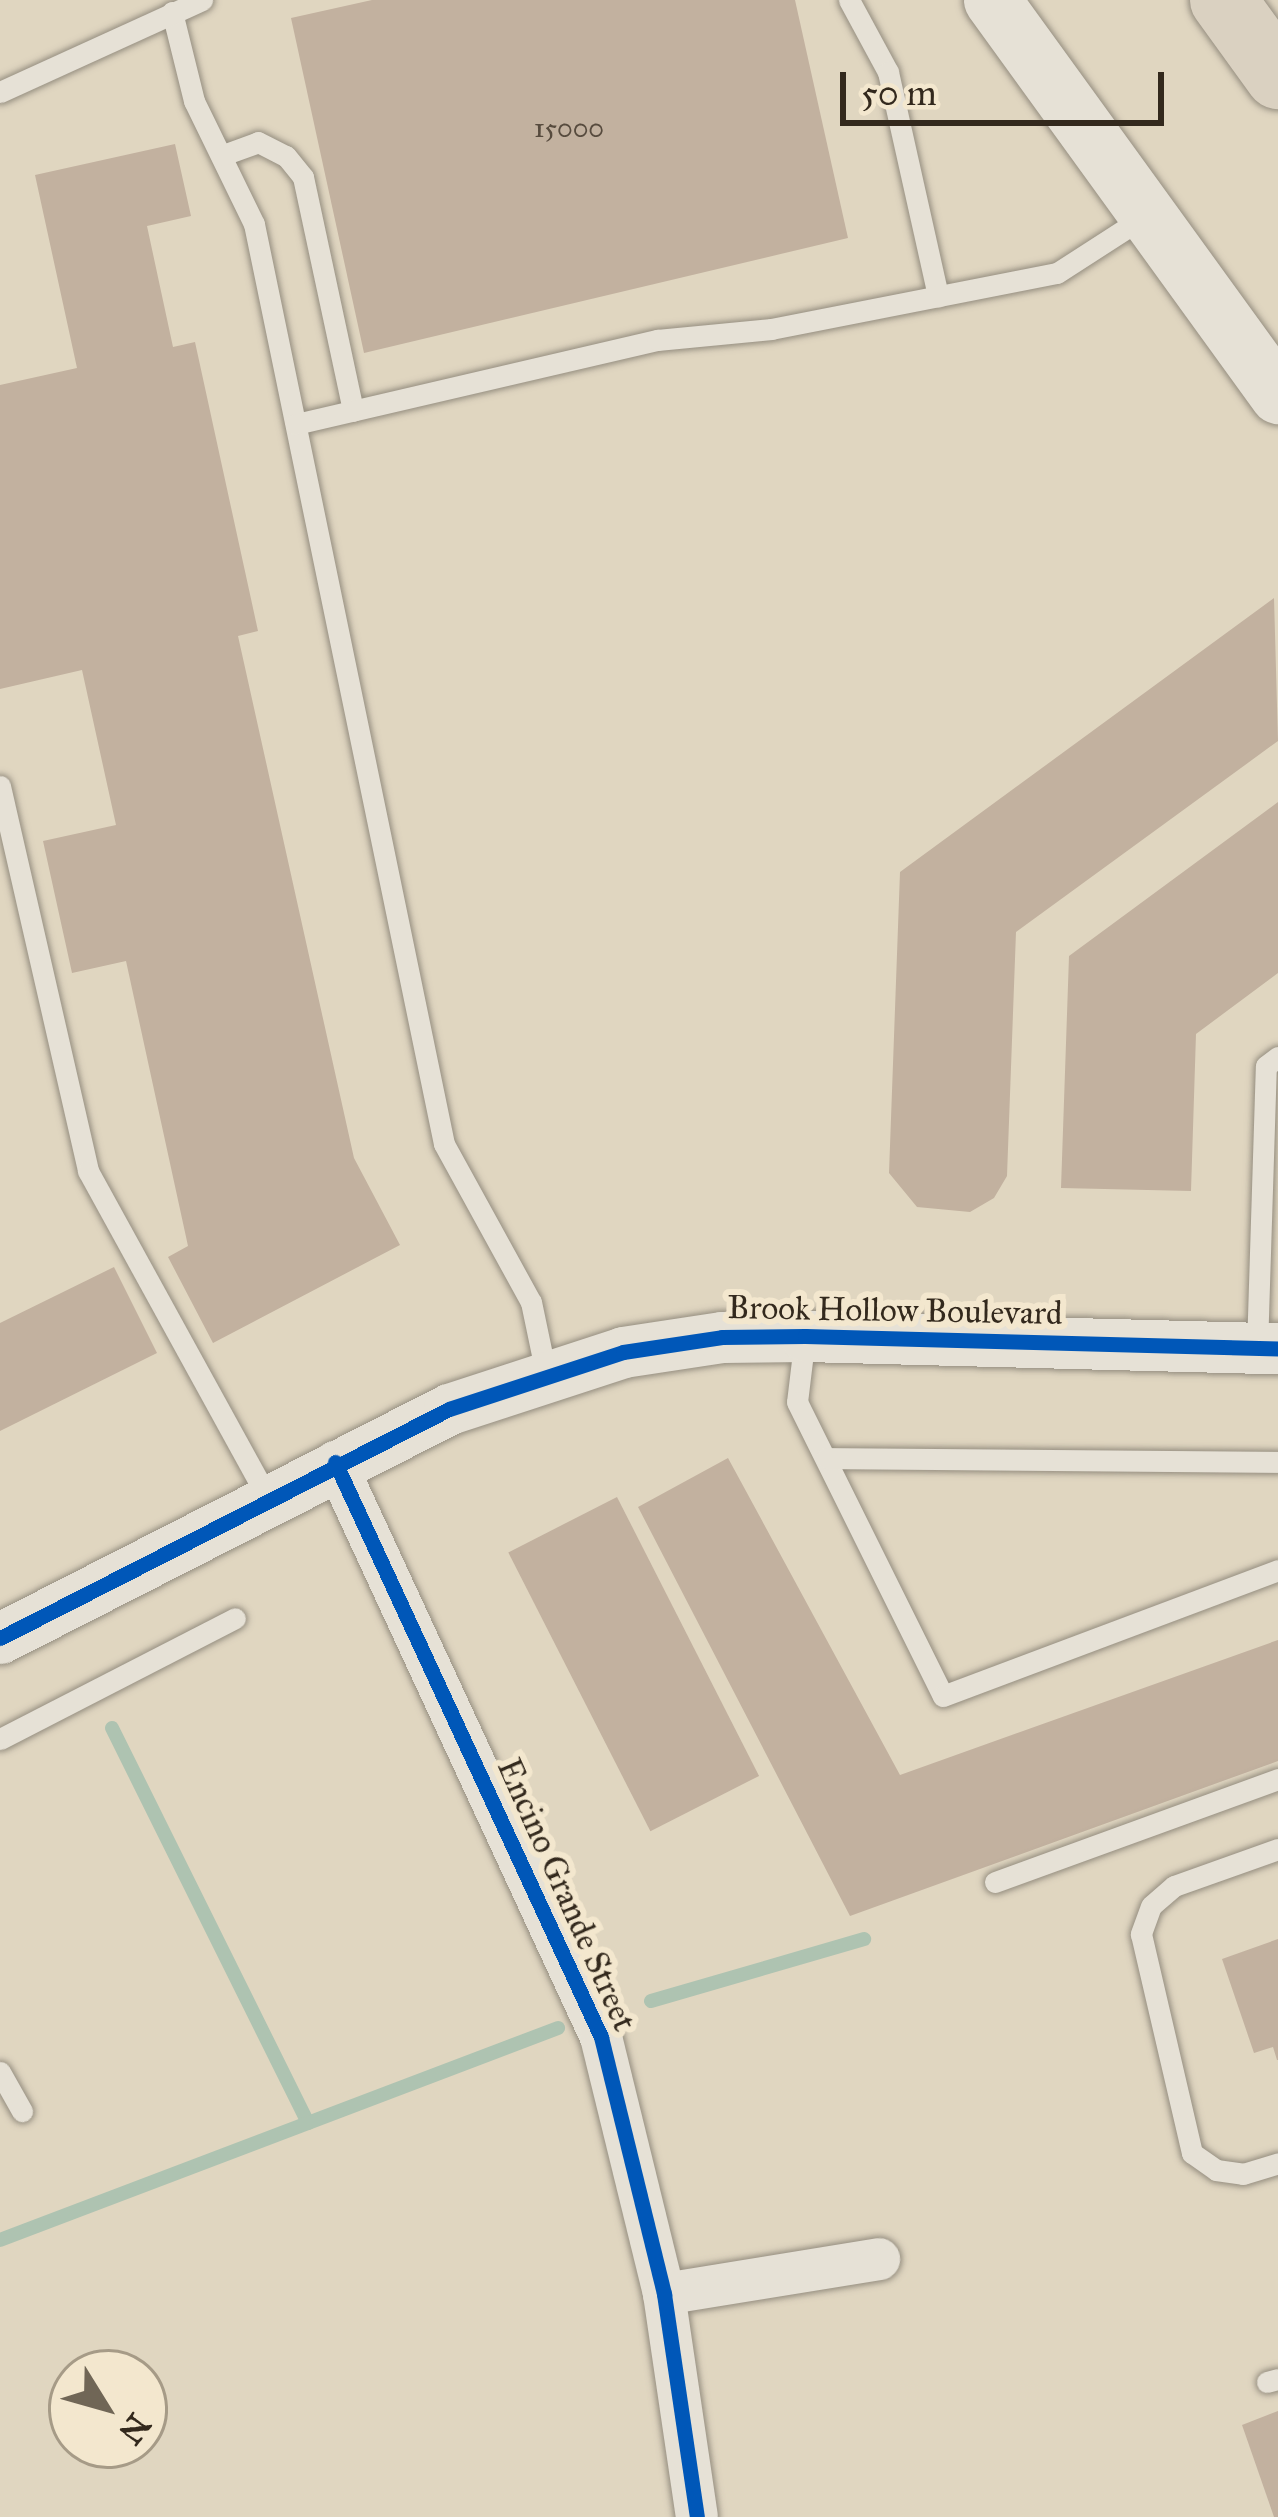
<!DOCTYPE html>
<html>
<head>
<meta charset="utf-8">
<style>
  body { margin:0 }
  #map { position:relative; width:1278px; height:2517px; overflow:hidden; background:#e0d6c0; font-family:"IM FELL Great Primer",serif }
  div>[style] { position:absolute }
  .stream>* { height:14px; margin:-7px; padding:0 7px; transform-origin:7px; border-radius:7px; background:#aec3b1 }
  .building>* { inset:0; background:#c2b19f; transform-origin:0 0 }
  .roads { filter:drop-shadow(0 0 3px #958e80) drop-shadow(0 0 3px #958e80) }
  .service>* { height:21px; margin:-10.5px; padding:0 10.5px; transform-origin:10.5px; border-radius:10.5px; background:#e6e1d6 }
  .minor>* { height:42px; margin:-21px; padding:0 21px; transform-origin:21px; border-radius:21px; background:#e6e1d6 }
  .tertiary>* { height:51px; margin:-25.5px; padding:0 25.5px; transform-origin:25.5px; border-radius:25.5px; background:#e6e1d6 }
  .secondary>* { height:57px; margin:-28.5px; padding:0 28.5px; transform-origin:28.5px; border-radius:28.5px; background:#e6e1d6 }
  .motorway>* { height:66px; margin:-33px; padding:0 33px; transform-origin:33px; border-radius:33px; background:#dad1c1 }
  .cycleway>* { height:15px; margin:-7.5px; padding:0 7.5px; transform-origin:7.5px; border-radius:7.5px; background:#0057b8 }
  span { translate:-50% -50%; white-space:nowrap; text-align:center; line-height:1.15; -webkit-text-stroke:12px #f3e7ce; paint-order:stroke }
  .number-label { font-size:27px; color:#574b3e }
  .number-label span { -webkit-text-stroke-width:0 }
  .street-label { font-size:33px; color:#33291d }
  .north { position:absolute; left:48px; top:2349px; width:120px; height:120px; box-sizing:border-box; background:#f3e7ce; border:3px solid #a69b87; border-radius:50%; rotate:127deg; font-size:33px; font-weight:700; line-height:48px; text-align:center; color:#33291d }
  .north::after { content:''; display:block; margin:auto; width:42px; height:54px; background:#706656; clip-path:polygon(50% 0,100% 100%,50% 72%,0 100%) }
  .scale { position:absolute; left:840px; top:72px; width:324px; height:54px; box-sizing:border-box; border:6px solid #33291d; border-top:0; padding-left:15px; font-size:36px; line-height:42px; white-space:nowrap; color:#33291d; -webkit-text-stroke:9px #f3e7ce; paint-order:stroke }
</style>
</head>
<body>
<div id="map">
  <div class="stream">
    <div style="left:112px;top:1728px;width:441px;rotate:63.6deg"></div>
    <div style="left:651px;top:2001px;width:222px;rotate:-16.2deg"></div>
    <div style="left:0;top:2240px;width:597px;rotate:-20.8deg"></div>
  </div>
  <div class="building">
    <div style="clip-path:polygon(372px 0,795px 0,848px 238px,364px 353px,291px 18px)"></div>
    <div style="clip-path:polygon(175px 144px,191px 216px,147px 226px,173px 347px,195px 342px,258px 631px,238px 636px,354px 1158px,400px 1245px,213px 1343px,168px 1257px,188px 1246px,126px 961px,72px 973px,43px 841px,116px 825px,82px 670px,0 689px,0 385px,77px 368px,35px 175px)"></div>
    <div style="clip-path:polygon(1274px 598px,1278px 741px,1016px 932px,1007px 1176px,994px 1198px,970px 1212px,917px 1207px,889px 1173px,900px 872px)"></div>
    <div style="clip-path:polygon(1278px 802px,1278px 973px,1196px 1034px,1191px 1191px,1061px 1188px,1069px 956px)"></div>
    <div style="clip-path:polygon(114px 1267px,157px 1353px,0 1431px,0 1323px)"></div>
    <div style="clip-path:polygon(728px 1458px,900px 1775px,1278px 1640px,1278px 1761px,850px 1916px,638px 1507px)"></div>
    <div style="left:617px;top:1497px;width:313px;height:122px;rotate:63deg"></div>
    <div style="clip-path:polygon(1278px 1939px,1278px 2060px,1277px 2060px,1273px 2047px,1254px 2053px,1222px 1959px)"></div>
    <div style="clip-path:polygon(1278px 2411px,1278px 2517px,1274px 2517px,1242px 2425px)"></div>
  </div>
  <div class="roads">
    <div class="service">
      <div style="left:849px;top:0;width:82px;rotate:61.6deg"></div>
      <div style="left:888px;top:72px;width:230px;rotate:77.4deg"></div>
      <div style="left:172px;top:12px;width:92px;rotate:76.1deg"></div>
      <div style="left:194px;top:101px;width:137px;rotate:64deg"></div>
      <div style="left:254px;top:224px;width:939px;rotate:78.33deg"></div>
      <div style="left:444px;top:1144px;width:180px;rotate:61.2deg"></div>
      <div style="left:531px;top:1302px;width:74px;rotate:78.2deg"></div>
      <div style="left:0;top:92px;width:222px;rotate:-24.5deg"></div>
      <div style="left:223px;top:155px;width:37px;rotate:-20deg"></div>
      <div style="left:258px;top:142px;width:31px;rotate:27deg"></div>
      <div style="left:286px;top:156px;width:27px;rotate:51deg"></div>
      <div style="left:303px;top:177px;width:239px;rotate:77.9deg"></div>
      <div style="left:296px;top:424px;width:371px;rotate:-13.1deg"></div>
      <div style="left:657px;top:340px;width:115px;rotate:-5.5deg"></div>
      <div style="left:771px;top:329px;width:291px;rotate:-11.1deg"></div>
      <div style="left:1057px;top:273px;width:107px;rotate:-32.8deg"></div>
      <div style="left:0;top:786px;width:395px;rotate:77.1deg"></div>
      <div style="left:88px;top:1171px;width:373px;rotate:61.2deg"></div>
      <div style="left:805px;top:1336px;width:66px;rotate:96.9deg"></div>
      <div style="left:797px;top:1402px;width:328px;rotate:63.6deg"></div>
      <div style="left:943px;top:1696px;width:358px;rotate:-20.6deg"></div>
      <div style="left:1257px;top:1348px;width:282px;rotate:-88.2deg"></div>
      <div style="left:1266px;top:1066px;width:15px;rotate:-37deg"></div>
      <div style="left:827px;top:1458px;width:451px;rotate:0.5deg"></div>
      <div style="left:0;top:1739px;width:264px;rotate:-27.2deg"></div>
      <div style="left:1278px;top:1849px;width:110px;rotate:160.4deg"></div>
      <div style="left:1174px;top:1886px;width:30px;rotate:139deg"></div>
      <div style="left:1151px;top:1906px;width:30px;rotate:110deg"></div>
      <div style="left:1141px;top:1934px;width:225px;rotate:76.9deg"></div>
      <div style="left:1192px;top:2153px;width:29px;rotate:35deg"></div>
      <div style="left:1216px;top:2170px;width:27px;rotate:8deg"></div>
      <div style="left:1243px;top:2174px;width:37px;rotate:-17deg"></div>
      <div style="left:995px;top:1882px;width:301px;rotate:-20deg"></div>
      <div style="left:0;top:2072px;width:45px;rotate:60.6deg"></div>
      <div style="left:1267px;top:2382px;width:11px;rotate:-15deg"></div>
    </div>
    <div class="minor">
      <div style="left:335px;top:1462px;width:634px;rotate:65.17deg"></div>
      <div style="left:601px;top:2037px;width:265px;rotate:76.2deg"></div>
      <div style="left:664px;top:2294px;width:225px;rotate:81.6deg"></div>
      <div style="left:664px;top:2294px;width:218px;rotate:-9.2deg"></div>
    </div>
    <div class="tertiary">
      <div style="left:0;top:1638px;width:504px;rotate:-27.02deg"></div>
      <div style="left:449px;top:1409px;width:183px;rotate:-18.1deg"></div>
      <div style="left:623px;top:1352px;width:100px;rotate:-8.6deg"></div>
      <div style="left:722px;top:1337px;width:83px;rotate:-0.7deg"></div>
      <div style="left:805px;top:1336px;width:473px;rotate:1.5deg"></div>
    </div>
    <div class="secondary">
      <div style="left:992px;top:0;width:488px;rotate:54.1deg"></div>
    </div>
    <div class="motorway">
      <div style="left:1223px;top:0;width:94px;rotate:54.1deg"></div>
    </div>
  </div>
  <div class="cycleway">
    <div style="left:335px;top:1462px;width:634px;rotate:65.17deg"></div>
    <div style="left:601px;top:2037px;width:265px;rotate:76.2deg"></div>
    <div style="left:664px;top:2294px;width:225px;rotate:81.6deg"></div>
    <div style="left:0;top:1638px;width:504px;rotate:-27.02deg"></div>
    <div style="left:449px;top:1409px;width:183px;rotate:-18.1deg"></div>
    <div style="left:623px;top:1352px;width:100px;rotate:-8.6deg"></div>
    <div style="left:722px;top:1337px;width:83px;rotate:-0.7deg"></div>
    <div style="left:805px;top:1336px;width:473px;rotate:1.5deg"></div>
  </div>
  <div class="number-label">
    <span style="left:569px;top:128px">15000</span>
  </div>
  <div class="street-label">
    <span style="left:895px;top:1311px;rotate:1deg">Brook Hollow Boulevard</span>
    <span style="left:566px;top:1895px;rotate:66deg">Encino Grande Street</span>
  </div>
  <div class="north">N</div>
  <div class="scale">50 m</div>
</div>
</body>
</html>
